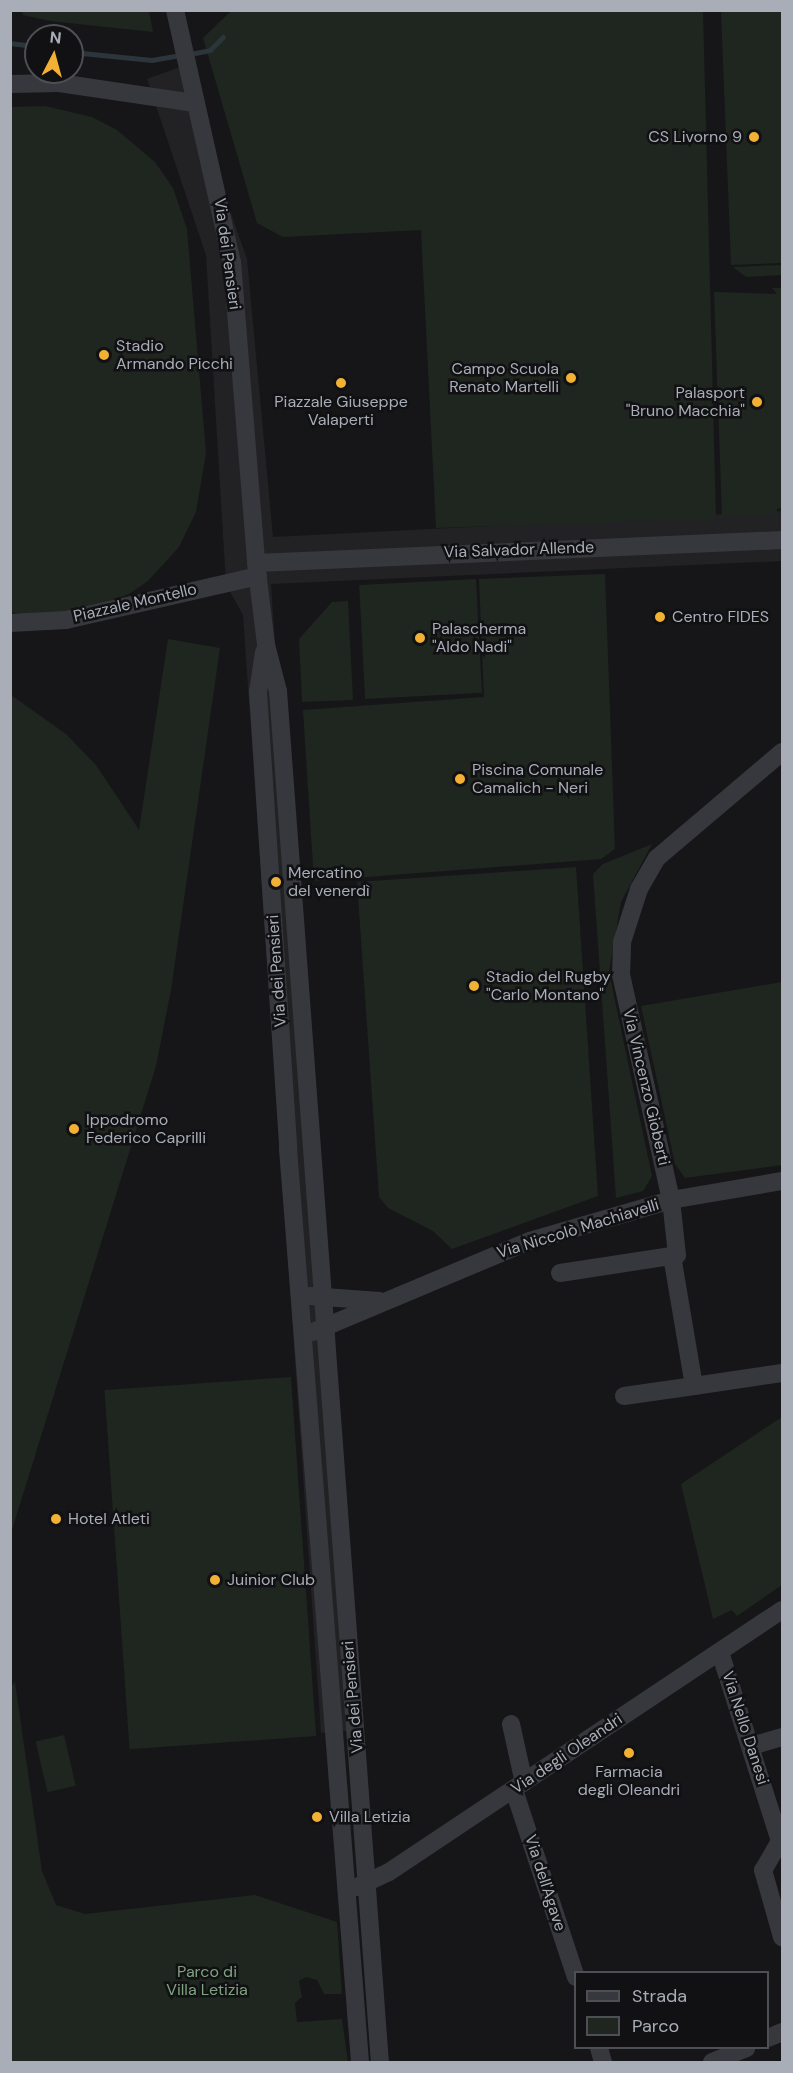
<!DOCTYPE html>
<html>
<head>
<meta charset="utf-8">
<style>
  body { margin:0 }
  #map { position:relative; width:793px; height:2073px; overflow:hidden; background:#161618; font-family:"DM Sans",sans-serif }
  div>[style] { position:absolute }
  .built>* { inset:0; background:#222225 }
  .green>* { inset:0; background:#1e261f; transform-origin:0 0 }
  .stream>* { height:4.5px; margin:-2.25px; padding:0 2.25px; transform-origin:2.25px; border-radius:2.25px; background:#2c353c }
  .minor>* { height:18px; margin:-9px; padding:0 9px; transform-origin:9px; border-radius:9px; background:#37383d }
  .dots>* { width:16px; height:16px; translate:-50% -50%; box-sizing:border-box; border:3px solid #111113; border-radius:50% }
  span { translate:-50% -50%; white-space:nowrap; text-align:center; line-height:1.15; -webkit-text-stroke:5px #111113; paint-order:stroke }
  .poi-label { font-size:16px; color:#a8adb8 }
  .right { translate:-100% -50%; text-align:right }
  .left { translate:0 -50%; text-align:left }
  .street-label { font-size:16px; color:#a8adb8 }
  .park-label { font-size:16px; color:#7fa381 }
  .frame { position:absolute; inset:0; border:12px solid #a8adb8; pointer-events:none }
  .legend { position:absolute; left:574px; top:1971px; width:195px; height:78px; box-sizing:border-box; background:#111113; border:2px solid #4d4f55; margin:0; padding:8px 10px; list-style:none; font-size:18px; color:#a8adb8 }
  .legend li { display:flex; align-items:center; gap:12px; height:30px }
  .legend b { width:30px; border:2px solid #4d4f55 }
  .north { position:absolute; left:24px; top:24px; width:60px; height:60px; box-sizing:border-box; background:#111113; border:2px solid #4d4f55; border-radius:50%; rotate:6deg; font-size:16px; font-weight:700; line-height:24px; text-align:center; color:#a8adb8 }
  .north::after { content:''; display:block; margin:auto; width:21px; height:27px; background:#f2b134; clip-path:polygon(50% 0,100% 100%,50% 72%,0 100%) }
</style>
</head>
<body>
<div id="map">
  <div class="built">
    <div style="clip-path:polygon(180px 67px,247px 259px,273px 537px,782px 511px,782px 561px,271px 584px,347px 1731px,321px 1733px,243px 615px,226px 584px,206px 255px,147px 79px)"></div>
  </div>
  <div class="green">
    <div style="clip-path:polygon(22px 11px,149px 11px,153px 32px,50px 21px,23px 15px)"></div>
    <div style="clip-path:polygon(231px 11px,703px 11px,716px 519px,436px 528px,421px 230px,283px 237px,257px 223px,203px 38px)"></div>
    <div style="clip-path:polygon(721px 11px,782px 11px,782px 263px,731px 265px)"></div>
    <div style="clip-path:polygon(45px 106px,92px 117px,117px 130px,155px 162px,173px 188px,187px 229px,206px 453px,196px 512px,179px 547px,148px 581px,129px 594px,85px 611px,23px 615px,11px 612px,10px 107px)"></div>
    <div style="clip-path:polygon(782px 265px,782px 275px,746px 277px,733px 267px)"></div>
    <div style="clip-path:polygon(772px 288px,782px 288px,782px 508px,777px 509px,777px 514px,722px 517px,714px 292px,777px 294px)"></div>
    <div style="clip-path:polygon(605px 574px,615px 849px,601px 859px,314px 881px,303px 710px,484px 697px,479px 579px)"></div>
    <div style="left:476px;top:579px;width:114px;height:117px;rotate:87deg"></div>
    <div style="clip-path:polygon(348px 601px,353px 700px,302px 702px,299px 639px,332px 602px)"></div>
    <div style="clip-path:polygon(168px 639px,220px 648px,171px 990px,156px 1066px,11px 1533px,11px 695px,66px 734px,96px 765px,139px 830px)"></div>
    <div style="clip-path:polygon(652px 844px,621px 902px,609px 972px,652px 1176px,643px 1191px,616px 1198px,593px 874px,603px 864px)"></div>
    <div style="clip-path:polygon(576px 867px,598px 1196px,452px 1249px,433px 1231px,388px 1208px,379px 1197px,357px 882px)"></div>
    <div style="clip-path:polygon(782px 982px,782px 1165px,685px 1178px,675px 1164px,641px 1006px)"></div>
    <div style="left:291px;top:1377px;width:360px;height:187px;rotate:86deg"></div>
    <div style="clip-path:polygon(782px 1417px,782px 1585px,737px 1616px,732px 1610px,713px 1619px,681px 1484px)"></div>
    <div style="clip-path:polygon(15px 1682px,42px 1871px,56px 1905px,85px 1914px,255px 1895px,337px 1922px,342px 1994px,324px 1994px,317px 1980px,306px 1977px,299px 1981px,302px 1997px,295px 2003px,297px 2022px,342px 2019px,348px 2062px,11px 2062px,10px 1688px)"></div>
    <div style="left:64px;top:1735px;width:52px;height:29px;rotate:77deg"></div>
  </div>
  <div class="stream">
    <div style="left:10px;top:43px;width:26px;rotate:7deg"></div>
    <div style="left:72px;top:52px;width:80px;rotate:5.7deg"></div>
    <div style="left:152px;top:60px;width:29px;rotate:-10deg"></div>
    <div style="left:190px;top:54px;width:20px;rotate:-11deg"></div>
    <div style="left:210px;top:50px;width:18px;rotate:-45deg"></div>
  </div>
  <div class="minor">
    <div style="left:175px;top:10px;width:258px;rotate:77.3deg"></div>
    <div style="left:232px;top:262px;width:302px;rotate:85.4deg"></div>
    <div style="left:256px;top:563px;width:83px;rotate:83deg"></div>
    <div style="left:266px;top:645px;width:48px;rotate:75.4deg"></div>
    <div style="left:278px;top:691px;width:1375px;rotate:85.75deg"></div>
    <div style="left:10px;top:84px;width:49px;rotate:-1.2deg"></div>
    <div style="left:59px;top:83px;width:136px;rotate:8.4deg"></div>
    <div style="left:256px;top:563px;width:527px;rotate:-2.5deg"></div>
    <div style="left:10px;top:623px;width:56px;rotate:-3.1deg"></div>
    <div style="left:66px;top:620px;width:197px;rotate:-12.9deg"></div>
    <div style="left:264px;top:652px;width:40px;rotate:98.5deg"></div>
    <div style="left:258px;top:692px;width:458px;rotate:86.2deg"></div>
    <div style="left:288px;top:1149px;width:916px;rotate:85.49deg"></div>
    <div style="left:560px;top:1273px;width:118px;rotate:-8.7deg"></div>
    <div style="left:677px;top:1255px;width:55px;rotate:-96.2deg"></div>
    <div style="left:671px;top:1200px;width:230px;rotate:-102.5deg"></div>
    <div style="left:621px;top:975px;width:33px;rotate:-88deg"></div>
    <div style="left:622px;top:942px;width:56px;rotate:-72.2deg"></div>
    <div style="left:639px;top:889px;width:36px;rotate:-60deg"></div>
    <div style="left:657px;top:858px;width:164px;rotate:-40.3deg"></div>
    <div style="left:310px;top:1296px;width:70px;rotate:4.1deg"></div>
    <div style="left:313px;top:1332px;width:235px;rotate:-22.8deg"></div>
    <div style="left:530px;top:1241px;width:147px;rotate:-16.2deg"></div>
    <div style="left:671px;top:1200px;width:113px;rotate:-9.7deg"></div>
    <div style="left:694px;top:1386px;width:89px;rotate:-8.4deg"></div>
    <div style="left:624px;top:1396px;width:71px;rotate:-8.1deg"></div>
    <div style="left:694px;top:1386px;width:132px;rotate:-99.6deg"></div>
    <div style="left:720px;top:1652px;width:198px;rotate:72.4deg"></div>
    <div style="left:780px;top:1841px;width:34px;rotate:120deg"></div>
    <div style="left:763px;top:1870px;width:70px;rotate:74.2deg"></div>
    <div style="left:511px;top:1724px;width:60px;rotate:77.6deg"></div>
    <div style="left:751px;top:1746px;width:32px;rotate:-16deg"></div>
    <div style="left:514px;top:1790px;width:197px;rotate:71.7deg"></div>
    <div style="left:357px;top:1887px;width:35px;rotate:-25deg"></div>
    <div style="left:389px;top:1872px;width:472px;rotate:-33.7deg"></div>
    <div style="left:768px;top:2038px;width:15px;rotate:-23deg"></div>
    <div style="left:599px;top:2048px;width:15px;rotate:74deg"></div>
    <div style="left:712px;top:2062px;width:37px;rotate:-22deg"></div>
  </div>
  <div class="dots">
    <div style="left:754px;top:137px;background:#f2b134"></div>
    <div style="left:104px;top:355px;background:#f2b134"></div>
    <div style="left:571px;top:378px;background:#f2b134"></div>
    <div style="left:341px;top:383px;background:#f2b134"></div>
    <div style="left:757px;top:402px;background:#f2b134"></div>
    <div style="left:660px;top:617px;background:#f2b134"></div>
    <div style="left:420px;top:638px;background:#f2b134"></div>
    <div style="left:460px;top:779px;background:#f2b134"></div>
    <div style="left:276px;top:882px;background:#f2b134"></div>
    <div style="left:474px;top:986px;background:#f2b134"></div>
    <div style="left:74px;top:1129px;background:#f2b134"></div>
    <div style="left:56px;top:1519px;background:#f2b134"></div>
    <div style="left:215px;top:1580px;background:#f2b134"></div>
    <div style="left:629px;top:1753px;background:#f2b134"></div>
    <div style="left:317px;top:1817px;background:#f2b134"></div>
  </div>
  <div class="poi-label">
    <span class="right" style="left:742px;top:137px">CS Livorno 9</span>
    <span class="left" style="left:116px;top:355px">Stadio<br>Armando Picchi</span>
    <span class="right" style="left:559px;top:378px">Campo Scuola<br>Renato Martelli</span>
    <span class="right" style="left:745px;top:402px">Palasport<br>"Bruno Macchia"</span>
    <span style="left:341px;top:411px">Piazzale Giuseppe<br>Valaperti</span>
    <span class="left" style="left:672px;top:617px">Centro FIDES</span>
    <span class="left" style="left:432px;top:638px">Palascherma<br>"Aldo Nadi"</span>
    <span class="left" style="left:472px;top:779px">Piscina Comunale<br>Camalich - Neri</span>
    <span class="left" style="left:288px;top:882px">Mercatino<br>del venerdì</span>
    <span class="left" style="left:486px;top:986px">Stadio del Rugby<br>"Carlo Montano"</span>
    <span class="left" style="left:86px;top:1129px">Ippodromo<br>Federico Caprilli</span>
    <span class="left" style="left:68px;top:1519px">Hotel Atleti</span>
    <span class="left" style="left:227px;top:1580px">Juinior Club</span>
    <span style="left:629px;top:1781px">Farmacia<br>degli Oleandri</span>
    <span class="left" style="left:329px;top:1817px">Villa Letizia</span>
  </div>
  <div class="street-label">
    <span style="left:227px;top:254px;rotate:82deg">Via dei Pensieri</span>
    <span style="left:519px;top:550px;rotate:-2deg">Via Salvador Allende</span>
    <span style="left:135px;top:603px;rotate:-13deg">Piazzale Montello</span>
    <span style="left:277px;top:971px;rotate:-94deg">Via dei Pensieri</span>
    <span style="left:646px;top:1087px;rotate:77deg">Via Vincenzo Gioberti</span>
    <span style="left:578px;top:1229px;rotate:-17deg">Via Niccolò Machiavelli</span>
    <span style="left:353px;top:1697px;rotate:-95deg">Via dei Pensieri</span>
    <span style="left:745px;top:1728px;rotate:72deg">Via Nello Danesi</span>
    <span style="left:567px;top:1754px;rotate:-34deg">Via degli Oleandri</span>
    <span style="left:545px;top:1883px;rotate:72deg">Via dell'Agave</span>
  </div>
  <div class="park-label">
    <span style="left:207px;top:1981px">Parco di<br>Villa Letizia</span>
  </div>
  <div class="frame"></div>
  <ul class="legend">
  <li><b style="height:8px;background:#37383d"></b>Strada</li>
  <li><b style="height:16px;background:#1e261f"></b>Parco</li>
  </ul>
  <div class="north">N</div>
</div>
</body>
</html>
